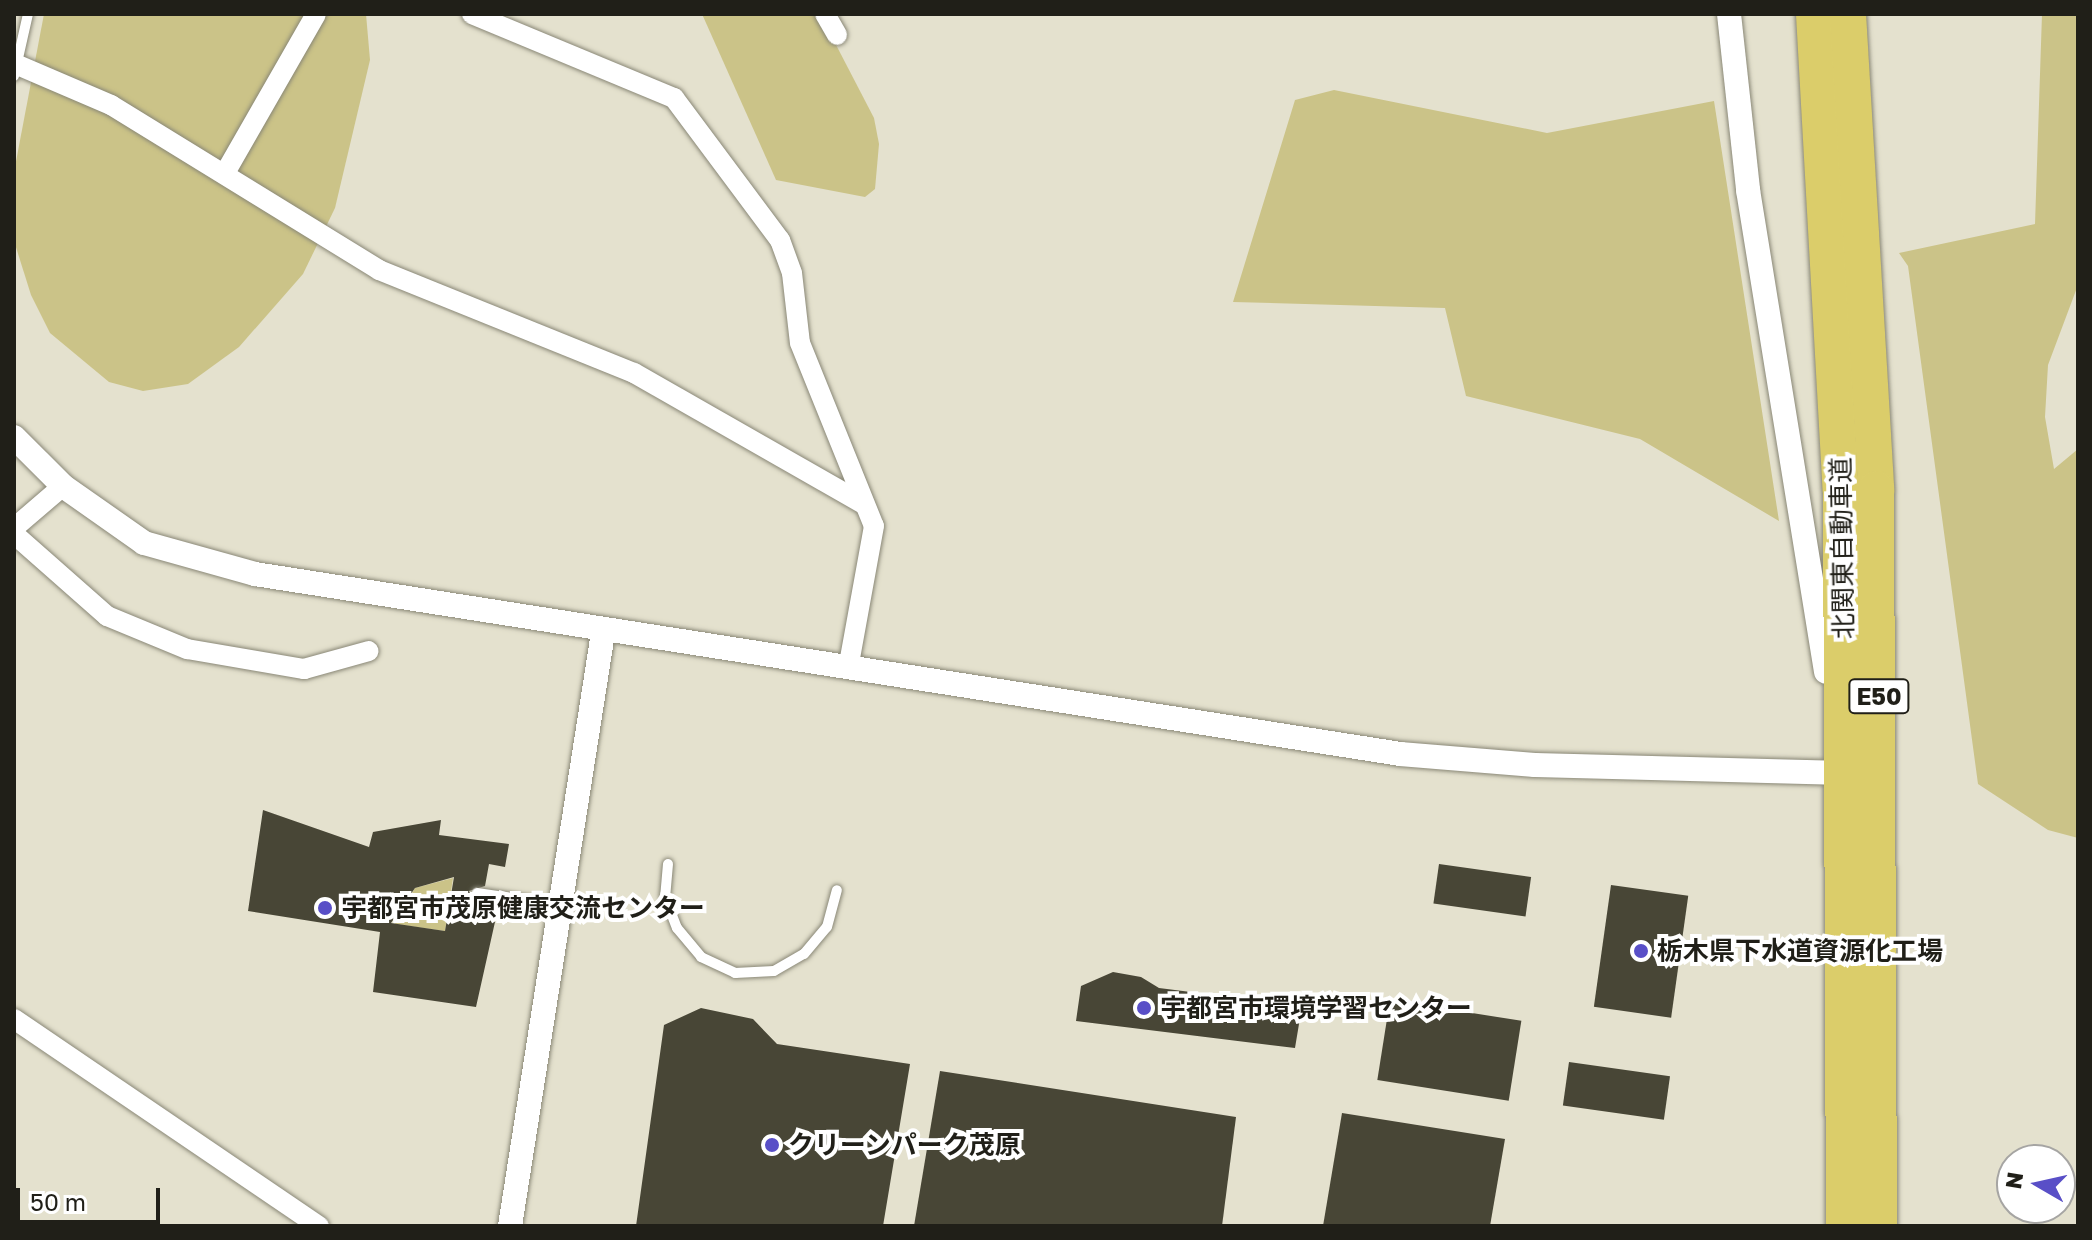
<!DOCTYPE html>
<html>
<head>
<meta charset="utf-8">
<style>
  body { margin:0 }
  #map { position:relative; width:2092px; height:1240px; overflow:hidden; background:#e4e1ce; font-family:"Golos Text","Noto Sans JP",sans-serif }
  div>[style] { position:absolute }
  .green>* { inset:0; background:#cbc388 }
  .building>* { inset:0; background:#484636; transform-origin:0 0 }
  .roads { filter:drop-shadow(0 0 2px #898776) drop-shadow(0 0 2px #898776) }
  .service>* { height:10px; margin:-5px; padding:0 5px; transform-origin:5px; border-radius:5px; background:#fff }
  .minor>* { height:20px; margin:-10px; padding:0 10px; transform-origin:10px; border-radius:10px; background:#fff }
  .tertiary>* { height:24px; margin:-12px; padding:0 12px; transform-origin:12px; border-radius:12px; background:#fff }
  .motorway>* { height:36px; margin:-18px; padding:0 18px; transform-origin:18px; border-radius:18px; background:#dbcd6a }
  .dots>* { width:22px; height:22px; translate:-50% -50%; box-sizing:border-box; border:4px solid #fff; border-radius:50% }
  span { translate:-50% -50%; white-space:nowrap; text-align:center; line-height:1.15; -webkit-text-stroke:8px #fff; paint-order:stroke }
  .shield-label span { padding:2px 6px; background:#fff; border:2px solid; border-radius:6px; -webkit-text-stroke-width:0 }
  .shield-label { font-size:24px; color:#201f18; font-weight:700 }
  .street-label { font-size:26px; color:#201f18 }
  .poi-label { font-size:26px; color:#201f18; font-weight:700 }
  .left { translate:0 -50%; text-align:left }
  .frame { position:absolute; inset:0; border:16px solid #201f18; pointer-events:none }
  .north { position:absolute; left:1996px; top:1144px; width:80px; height:80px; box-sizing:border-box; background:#fff; border:2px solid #a6a5a3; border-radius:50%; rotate:279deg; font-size:22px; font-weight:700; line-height:32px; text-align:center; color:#201f18 }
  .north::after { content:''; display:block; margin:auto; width:28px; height:36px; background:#594fc7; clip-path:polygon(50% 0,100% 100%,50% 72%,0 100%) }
  .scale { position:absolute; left:16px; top:1188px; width:144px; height:36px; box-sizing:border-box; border:4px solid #201f18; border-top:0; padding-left:10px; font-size:24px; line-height:28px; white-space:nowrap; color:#201f18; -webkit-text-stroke:6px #fff; paint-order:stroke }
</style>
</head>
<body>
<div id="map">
  <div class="green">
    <div style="clip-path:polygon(44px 14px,366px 14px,370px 60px,335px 208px,303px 274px,239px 347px,188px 384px,143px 391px,109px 382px,50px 333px,31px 295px,15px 244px,14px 172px)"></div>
    <div style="clip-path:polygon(702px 14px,820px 14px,874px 118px,879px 144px,875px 189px,865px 197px,776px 180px)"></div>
    <div style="clip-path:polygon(2042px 14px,2078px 14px,2078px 285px,2048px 365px,2045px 417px,2054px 469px,2078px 449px,2078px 838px,2048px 830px,1978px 784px,1908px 266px,1899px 253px,2035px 224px)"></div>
    <div style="clip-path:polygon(1334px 90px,1547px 133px,1714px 101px,1779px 521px,1640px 439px,1466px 396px,1445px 308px,1233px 302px,1295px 100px)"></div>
    <div style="clip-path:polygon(453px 878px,445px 931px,395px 924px,415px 888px)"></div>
  </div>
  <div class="building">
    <div style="clip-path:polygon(evenodd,263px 810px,369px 847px,373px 832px,441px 820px,439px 835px,509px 844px,505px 867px,489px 864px,485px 886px,469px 891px,473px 900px,499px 904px,476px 1007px,373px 992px,380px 932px,248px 911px,263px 810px,454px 877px,445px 931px,391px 923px,415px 888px,454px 877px)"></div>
    <div style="left:1439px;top:864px;width:93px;height:40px;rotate:8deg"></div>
    <div style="left:1611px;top:885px;width:78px;height:123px;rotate:8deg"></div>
    <div style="clip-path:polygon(1113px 972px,1141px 977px,1159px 988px,1302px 1006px,1295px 1048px,1076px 1021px,1081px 986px)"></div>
    <div style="left:1390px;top:1000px;width:133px;height:81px;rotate:9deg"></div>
    <div style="clip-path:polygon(701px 1008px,753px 1019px,777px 1044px,910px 1064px,883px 1226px,636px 1226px,664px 1025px)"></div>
    <div style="left:1569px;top:1062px;width:102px;height:44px;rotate:8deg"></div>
    <div style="clip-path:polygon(940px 1071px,1236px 1117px,1222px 1226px,914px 1226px)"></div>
    <div style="clip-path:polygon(1342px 1113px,1505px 1139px,1490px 1226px,1323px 1226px)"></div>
  </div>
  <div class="roads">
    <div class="service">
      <div style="left:14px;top:76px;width:64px;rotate:-77.3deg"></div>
      <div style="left:668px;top:864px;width:33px;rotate:95deg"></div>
      <div style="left:665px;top:897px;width:33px;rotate:69deg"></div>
      <div style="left:677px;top:928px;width:38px;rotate:50deg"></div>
      <div style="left:701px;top:957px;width:38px;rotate:25deg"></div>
      <div style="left:735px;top:973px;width:39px;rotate:-3deg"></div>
      <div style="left:774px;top:971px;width:34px;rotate:-30deg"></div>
      <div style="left:804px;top:954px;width:35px;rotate:-50deg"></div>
      <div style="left:827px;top:927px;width:38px;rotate:-75deg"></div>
      <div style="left:477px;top:893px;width:82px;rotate:8.4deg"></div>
    </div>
    <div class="minor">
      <div style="left:472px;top:14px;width:219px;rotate:22.6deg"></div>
      <div style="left:674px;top:98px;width:177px;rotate:53.3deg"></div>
      <div style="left:780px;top:240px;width:35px;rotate:70deg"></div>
      <div style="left:792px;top:273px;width:70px;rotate:83.5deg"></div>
      <div style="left:800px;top:343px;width:197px;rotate:68deg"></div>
      <div style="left:874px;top:526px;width:145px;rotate:100.3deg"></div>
      <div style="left:825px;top:14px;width:24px;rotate:60deg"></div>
      <div style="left:20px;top:66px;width:99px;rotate:23.2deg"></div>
      <div style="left:111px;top:105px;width:315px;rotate:31.6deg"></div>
      <div style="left:379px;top:270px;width:275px;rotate:22deg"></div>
      <div style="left:634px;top:373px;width:265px;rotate:29.7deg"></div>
      <div style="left:225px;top:173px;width:183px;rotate:-60.2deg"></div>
      <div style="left:14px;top:528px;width:65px;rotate:-40.6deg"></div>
      <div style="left:14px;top:534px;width:124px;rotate:41.4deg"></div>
      <div style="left:107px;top:616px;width:87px;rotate:22.4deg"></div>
      <div style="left:187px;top:649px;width:119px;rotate:9.7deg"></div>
      <div style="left:304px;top:669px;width:67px;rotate:-15.5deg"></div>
      <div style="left:14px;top:1019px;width:369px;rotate:34.2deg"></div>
    </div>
    <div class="tertiary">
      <div style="left:1729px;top:14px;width:177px;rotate:83.8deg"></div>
      <div style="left:1748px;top:190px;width:488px;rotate:80.8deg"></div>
      <div style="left:14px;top:437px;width:69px;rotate:45deg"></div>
      <div style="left:63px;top:486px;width:99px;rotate:35.1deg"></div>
      <div style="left:144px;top:543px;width:115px;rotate:15.6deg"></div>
      <div style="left:255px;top:574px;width:1159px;rotate:8.93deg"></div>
      <div style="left:1400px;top:754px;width:135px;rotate:4.7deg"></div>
      <div style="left:1535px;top:765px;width:300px;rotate:1.5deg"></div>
      <div style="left:510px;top:1226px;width:600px;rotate:-81.09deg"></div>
    </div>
    <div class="motorway">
      <div style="left:1814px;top:14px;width:477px;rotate:86.8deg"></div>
      <div style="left:1841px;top:490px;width:736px;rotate:89.77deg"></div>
      <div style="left:1848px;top:14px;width:476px;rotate:86.6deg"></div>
      <div style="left:1876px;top:489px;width:737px;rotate:89.77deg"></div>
    </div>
  </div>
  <div class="dots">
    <div style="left:325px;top:908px;background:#594fc7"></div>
    <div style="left:1641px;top:951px;background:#594fc7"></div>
    <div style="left:1144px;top:1008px;background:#594fc7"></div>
    <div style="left:772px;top:1145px;background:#594fc7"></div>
  </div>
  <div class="shield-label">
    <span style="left:1879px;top:696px">E50</span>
  </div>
  <div class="street-label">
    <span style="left:1842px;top:548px;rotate:-91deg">北関東自動車道</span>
  </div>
  <div class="poi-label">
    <span class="left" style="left:341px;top:908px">宇都宮市茂原健康交流センター</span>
    <span class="left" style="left:1657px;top:951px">栃木県下水道資源化工場</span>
    <span class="left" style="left:1160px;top:1008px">宇都宮市環境学習センター</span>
    <span class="left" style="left:788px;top:1145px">クリーンパーク茂原</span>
  </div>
  <div class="frame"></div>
  <div class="north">N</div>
  <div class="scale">50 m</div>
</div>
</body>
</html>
